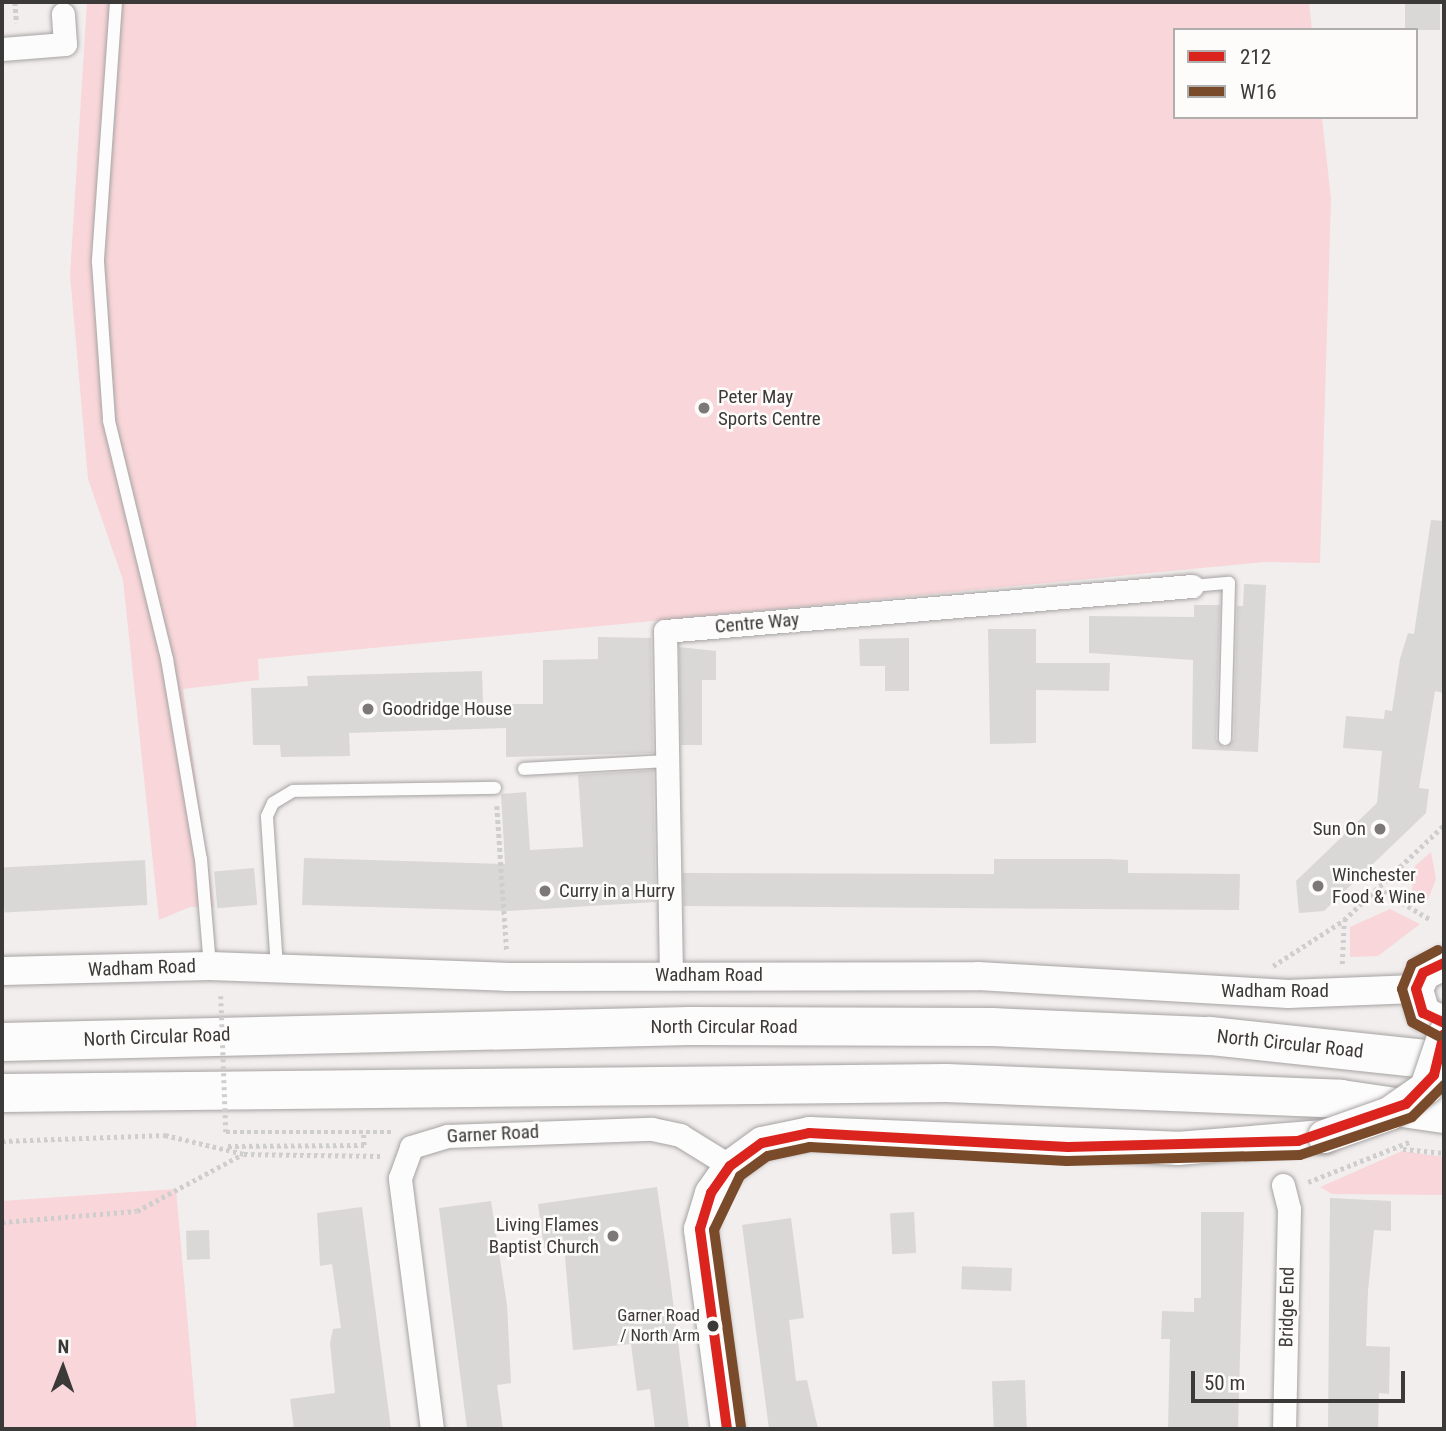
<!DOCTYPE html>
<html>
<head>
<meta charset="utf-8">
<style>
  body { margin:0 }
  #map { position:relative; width:1446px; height:1431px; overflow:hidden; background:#f2eeee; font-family:"Roboto Condensed",sans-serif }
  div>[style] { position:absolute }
  .green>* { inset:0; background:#f8d6d9 }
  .building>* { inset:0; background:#dad7d7; transform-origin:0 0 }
  .path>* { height:4.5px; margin-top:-2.25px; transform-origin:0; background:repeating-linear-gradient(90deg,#cfcece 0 3.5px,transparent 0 7px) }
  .roads { filter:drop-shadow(0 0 2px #a7a3a3) drop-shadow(0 0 2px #a7a3a3) }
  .service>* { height:12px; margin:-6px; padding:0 6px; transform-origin:6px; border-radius:6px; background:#fdfcfc }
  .minor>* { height:23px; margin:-11.5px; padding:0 11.5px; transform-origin:11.5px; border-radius:11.5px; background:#fdfcfc }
  .tertiary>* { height:28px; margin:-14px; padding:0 14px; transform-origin:14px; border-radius:14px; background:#fdfcfc }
  .secondary>* { height:33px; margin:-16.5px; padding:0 16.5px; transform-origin:16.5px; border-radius:16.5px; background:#fdfcfc }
  .trunk>* { height:38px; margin:-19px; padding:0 19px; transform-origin:19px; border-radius:19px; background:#fdfcfc }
  .path-bridge>* { height:4.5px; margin-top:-2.25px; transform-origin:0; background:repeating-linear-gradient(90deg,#cfcece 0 3.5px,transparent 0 7px) }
  .bridges { filter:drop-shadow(0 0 2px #a7a3a3) drop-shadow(0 0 2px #a7a3a3) }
  .secondary-bridge>* { height:33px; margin:-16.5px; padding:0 16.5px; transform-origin:16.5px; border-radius:16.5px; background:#fdfcfc }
  .bus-1>* { height:10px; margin:-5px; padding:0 5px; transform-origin:5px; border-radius:5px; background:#dc241f }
  .bus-2>* { height:10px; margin:-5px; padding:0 5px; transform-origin:5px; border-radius:5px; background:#7a4b2a }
  .dots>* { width:19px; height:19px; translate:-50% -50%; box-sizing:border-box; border:4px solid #fefbfb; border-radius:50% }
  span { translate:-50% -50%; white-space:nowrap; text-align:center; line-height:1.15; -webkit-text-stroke:5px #fefbfb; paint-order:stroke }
  .bus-label { font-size:17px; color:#3c3939 }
  .right { translate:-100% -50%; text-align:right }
  .poi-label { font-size:19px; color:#3c3939 }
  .left { translate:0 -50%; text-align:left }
  .street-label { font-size:19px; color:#3c3939 }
  .frame { position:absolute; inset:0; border:4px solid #3c3939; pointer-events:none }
  .legend { position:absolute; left:1173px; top:28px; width:245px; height:91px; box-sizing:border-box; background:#fefbfb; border:2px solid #b0adad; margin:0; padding:9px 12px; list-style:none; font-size:21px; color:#3c3939 }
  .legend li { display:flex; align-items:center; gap:14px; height:35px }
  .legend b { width:35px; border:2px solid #b0adad }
  .north { position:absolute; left:28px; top:1333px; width:70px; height:70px; -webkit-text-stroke:5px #fefbfb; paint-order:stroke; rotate:1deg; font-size:19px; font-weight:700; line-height:28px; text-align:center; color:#3c3939 }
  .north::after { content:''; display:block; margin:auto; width:24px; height:32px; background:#3c3939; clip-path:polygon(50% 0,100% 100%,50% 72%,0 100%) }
  .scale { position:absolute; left:1191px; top:1371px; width:214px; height:32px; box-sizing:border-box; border:4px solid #3c3939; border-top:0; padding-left:9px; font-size:21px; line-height:24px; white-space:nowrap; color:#3c3939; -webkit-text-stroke:5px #fefbfb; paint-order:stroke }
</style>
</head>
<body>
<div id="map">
  <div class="green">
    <div style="clip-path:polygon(87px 2px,1309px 2px,1312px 30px,1175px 30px,1175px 117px,1322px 117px,1331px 199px,1320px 563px,1264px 562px,258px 659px,259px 680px,183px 689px,214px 907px,190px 907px,159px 920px,123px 580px,88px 479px,70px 275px)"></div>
    <div style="clip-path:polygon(1431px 852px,1436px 879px,1427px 902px,1411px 898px,1415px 866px)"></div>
    <div style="clip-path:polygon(1390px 909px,1420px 924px,1378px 956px,1350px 957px,1350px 927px)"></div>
    <div style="clip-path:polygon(1402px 1151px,1444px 1157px,1444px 1195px,1332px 1194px,1320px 1187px)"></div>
    <div style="clip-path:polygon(176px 1189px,197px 1429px,2px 1429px,2px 1201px)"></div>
  </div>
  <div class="building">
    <div style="left:1405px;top:2px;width:35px;height:28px"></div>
    <div style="clip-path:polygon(1431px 520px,1444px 521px,1444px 693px,1435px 691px,1419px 788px,1429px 789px,1426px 813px,1324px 911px,1299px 913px,1296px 881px,1377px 803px,1382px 751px,1343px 748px,1346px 716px,1384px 719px,1385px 710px,1392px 711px,1400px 659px,1408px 633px,1414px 634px)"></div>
    <div style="clip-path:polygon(1244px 584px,1266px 585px,1258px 752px,1192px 749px,1193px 660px,1089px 653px,1089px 616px,1194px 617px,1194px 605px,1220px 605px,1216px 739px,1225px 748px,1234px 739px,1237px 606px,1243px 606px)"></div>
    <div style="clip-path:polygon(988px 629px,1036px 629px,1036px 663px,1110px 663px,1109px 691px,1036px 690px,1036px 743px,990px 744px)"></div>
    <div style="clip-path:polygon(598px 637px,651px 638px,653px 753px,506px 757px,506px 728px,349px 733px,350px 756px,281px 757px,280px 745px,253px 745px,251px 688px,308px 686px,307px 676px,482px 671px,483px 704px,543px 704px,543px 660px,598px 659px)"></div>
    <div style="clip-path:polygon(909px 638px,909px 691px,885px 691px,885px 666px,860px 666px,859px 639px)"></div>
    <div style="clip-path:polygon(679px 647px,716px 651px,716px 680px,702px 680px,702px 745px,681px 745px)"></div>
    <div style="clip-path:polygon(653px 770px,656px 902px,508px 911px,302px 905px,304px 858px,505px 864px,501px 794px,526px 792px,530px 850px,583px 847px,578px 775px)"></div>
    <div style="clip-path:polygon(994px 859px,1107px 859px,1128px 860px,1128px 873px,1240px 874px,1239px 910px,684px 906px,683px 873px,994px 874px)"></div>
    <div style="left:145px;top:860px;width:45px;height:143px;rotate:87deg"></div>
    <div style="left:254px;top:868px;width:37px;height:40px;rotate:85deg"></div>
    <div style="clip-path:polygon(657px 1187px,669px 1270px,689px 1429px,655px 1429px,650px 1389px,637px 1391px,631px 1344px,573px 1350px,564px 1245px,544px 1248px,538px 1204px)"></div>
    <div style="clip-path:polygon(1330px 1198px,1391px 1201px,1391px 1231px,1374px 1230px,1368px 1291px,1366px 1346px,1390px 1347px,1389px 1394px,1379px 1393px,1378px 1429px,1328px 1429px)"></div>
    <div style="clip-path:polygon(491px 1201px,507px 1305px,511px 1383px,497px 1385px,503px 1429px,467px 1429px,439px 1208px)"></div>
    <div style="clip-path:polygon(362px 1207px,391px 1429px,294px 1429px,290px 1399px,335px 1393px,330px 1343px,333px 1329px,341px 1328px,332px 1264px,320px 1266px,317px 1213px)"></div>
    <div style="left:914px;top:1212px;width:41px;height:24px;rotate:87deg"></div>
    <div style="clip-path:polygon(1201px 1212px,1244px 1212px,1238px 1429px,1168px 1429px,1170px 1339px,1161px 1339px,1162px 1311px,1194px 1312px,1194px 1298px,1201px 1298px)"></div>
    <div style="clip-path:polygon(791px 1218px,804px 1318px,789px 1320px,796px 1381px,807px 1380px,818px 1429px,769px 1429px,742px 1225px)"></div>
    <div style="left:209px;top:1230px;width:29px;height:23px;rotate:88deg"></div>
    <div style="left:1012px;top:1268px;width:23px;height:50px;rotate:92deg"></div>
    <div style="left:1025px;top:1380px;width:49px;height:33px;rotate:88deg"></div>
  </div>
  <div class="path">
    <div style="left:15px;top:2px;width:21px;rotate:85deg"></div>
    <div style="left:497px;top:806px;width:145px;rotate:86.1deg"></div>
    <div style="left:1378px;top:888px;width:62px;rotate:31.1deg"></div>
    <div style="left:1342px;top:964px;width:43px;rotate:-87.3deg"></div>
    <div style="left:1273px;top:966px;width:85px;rotate:-32.9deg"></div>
    <div style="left:1344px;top:920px;width:138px;rotate:-43.5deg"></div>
    <div style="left:226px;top:1132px;width:167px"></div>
    <div style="left:2px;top:1141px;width:163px;rotate:-2.1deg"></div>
    <div style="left:165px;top:1135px;width:81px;rotate:13.5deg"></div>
    <div style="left:244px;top:1154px;width:136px;rotate:0.8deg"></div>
    <div style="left:228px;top:1146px;width:136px;rotate:-0.4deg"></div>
    <div style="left:364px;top:1145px;width:13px;rotate:-94deg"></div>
    <div style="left:1403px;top:1149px;width:41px;rotate:5.6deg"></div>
    <div style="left:1308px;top:1182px;width:109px;rotate:-21.6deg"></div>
    <div style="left:2px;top:1222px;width:135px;rotate:-4.7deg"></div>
    <div style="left:137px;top:1211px;width:120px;rotate:-28.3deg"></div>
  </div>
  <div class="roads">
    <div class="service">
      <div style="left:116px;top:2px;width:261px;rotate:94deg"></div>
      <div style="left:98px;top:262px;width:159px;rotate:86deg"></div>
      <div style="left:109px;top:421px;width:245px;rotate:76.3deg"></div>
      <div style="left:167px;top:659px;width:203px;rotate:80.4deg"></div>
      <div style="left:201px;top:859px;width:107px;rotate:85.2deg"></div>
      <div style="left:1192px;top:586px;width:37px;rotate:-5deg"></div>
      <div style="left:1229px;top:583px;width:156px;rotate:91.5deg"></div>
      <div style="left:524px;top:769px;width:142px;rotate:-3.2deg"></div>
      <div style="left:277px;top:968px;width:152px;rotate:-93.8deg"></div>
      <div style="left:267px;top:816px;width:14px;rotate:-65deg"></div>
      <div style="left:273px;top:803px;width:23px;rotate:-31deg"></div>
      <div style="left:293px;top:791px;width:202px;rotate:-0.9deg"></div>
    </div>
    <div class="minor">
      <div style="left:2px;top:49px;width:63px;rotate:-4.5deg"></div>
      <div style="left:65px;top:44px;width:30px;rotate:-94deg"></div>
      <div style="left:671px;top:975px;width:344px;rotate:-91deg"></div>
      <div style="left:665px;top:631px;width:529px;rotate:-4.88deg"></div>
      <div style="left:1283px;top:1185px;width:25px;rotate:76deg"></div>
      <div style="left:1289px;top:1209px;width:220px;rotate:91.3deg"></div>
      <div style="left:432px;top:1429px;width:253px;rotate:-97.3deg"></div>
      <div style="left:400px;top:1178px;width:33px;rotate:-70deg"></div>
      <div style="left:411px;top:1147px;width:38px;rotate:-17deg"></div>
      <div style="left:447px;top:1136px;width:205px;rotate:-2deg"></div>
      <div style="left:652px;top:1129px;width:29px;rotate:12deg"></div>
      <div style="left:680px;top:1135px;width:59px;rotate:31.8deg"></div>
    </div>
    <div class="tertiary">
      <div style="left:2px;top:971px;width:208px;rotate:-1.4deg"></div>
      <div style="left:210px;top:966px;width:299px;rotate:2.1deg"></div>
      <div style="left:509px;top:977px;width:469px;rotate:-0.1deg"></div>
      <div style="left:978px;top:976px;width:311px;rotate:3.3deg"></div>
      <div style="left:1288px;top:994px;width:128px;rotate:-2.2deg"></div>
    </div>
    <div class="secondary">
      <div style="left:1444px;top:963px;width:23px;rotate:155deg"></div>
      <div style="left:1423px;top:973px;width:17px;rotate:114deg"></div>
      <div style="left:1416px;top:989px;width:25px;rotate:74deg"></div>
      <div style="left:1423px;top:1013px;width:23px;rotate:25deg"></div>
      <div style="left:727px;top:1429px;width:202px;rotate:-97.7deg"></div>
      <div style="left:700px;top:1229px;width:38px;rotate:-73deg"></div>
      <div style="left:711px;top:1193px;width:33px;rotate:-55deg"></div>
      <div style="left:730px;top:1166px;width:39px;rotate:-36deg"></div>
      <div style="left:762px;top:1143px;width:48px;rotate:-12deg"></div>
      <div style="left:809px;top:1133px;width:368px;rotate:2.3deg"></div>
      <div style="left:1177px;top:1148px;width:147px;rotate:-4.7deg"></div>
    </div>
    <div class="trunk">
      <div style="left:2px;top:1042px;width:688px;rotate:-1.33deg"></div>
      <div style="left:690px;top:1026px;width:302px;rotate:0.2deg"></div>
      <div style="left:992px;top:1027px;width:218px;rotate:2.4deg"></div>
      <div style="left:1210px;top:1036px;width:235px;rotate:6.1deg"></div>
      <div style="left:2px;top:1093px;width:944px;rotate:-0.61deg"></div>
      <div style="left:946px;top:1083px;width:395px;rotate:2.3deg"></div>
      <div style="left:1341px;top:1099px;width:104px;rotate:8.3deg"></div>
    </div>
  </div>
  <div class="path-bridge">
    <div style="left:221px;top:996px;width:136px;rotate:87.9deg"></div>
  </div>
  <div class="bridges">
    <div class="secondary-bridge">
      <div style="left:1324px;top:1136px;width:69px;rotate:-19.5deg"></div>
      <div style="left:1389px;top:1113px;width:45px;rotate:-35.1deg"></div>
      <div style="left:1426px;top:1087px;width:56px;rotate:-71.2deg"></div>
    </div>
  </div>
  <div class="bus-1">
    <div style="left:1444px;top:963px;width:23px;rotate:155deg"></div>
    <div style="left:1423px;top:973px;width:17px;rotate:114deg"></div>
    <div style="left:1416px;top:989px;width:25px;rotate:74deg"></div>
    <div style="left:1423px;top:1013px;width:23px;rotate:25deg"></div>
    <div style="left:727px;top:1429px;width:202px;rotate:-97.7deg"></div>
    <div style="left:700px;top:1229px;width:38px;rotate:-73deg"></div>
    <div style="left:711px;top:1193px;width:33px;rotate:-55deg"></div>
    <div style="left:730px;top:1166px;width:39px;rotate:-36deg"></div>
    <div style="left:762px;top:1143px;width:48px;rotate:-12deg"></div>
    <div style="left:809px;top:1133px;width:259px;rotate:3.1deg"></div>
    <div style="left:1068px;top:1147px;width:230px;rotate:-1.5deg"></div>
    <div style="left:1298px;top:1141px;width:114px;rotate:-18.9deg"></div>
    <div style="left:1406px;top:1104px;width:40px;rotate:-46deg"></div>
    <div style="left:1434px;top:1075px;width:42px;rotate:-76.3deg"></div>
  </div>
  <div class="bus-2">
    <div style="left:1438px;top:950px;width:30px;rotate:152deg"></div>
    <div style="left:1412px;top:964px;width:27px;rotate:112deg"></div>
    <div style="left:1402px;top:989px;width:34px;rotate:73deg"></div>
    <div style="left:1412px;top:1022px;width:30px;rotate:28deg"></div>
    <div style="left:741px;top:1427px;width:199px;rotate:-97.8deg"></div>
    <div style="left:714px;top:1230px;width:60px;rotate:-64.3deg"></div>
    <div style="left:740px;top:1176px;width:34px;rotate:-36deg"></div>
    <div style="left:768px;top:1156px;width:43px;rotate:-12.1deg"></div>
    <div style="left:810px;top:1147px;width:257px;rotate:3.1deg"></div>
    <div style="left:1067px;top:1161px;width:233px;rotate:-1.5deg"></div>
    <div style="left:1300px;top:1155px;width:118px;rotate:-18.7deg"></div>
    <div style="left:1412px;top:1117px;width:45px;rotate:-45deg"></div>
  </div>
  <div class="dots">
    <div style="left:704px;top:408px;background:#7c7878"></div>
    <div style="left:368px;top:709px;background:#7c7878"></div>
    <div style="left:1380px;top:829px;background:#7c7878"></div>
    <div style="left:1318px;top:886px;background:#7c7878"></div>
    <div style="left:545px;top:891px;background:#7c7878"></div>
    <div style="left:613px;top:1236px;background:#7c7878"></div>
    <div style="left:713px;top:1326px;background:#3c3939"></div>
  </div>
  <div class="bus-label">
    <span class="right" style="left:700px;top:1326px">Garner Road<br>/ North Arm</span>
  </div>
  <div class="poi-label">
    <span class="left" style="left:718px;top:408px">Peter May<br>Sports Centre</span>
    <span class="left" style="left:382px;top:709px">Goodridge House</span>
    <span class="right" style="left:1366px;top:829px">Sun On</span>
    <span class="left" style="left:1332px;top:886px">Winchester<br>Food &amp; Wine</span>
    <span class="left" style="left:559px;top:891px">Curry in a Hurry</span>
    <span class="right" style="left:599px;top:1236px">Living Flames<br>Baptist Church</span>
  </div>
  <div class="street-label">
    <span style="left:757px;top:623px;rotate:-5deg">Centre Way</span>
    <span style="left:142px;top:968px;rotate:-2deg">Wadham Road</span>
    <span style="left:709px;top:975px">Wadham Road</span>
    <span style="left:1275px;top:991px">Wadham Road</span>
    <span style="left:724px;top:1027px">North Circular Road</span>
    <span style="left:157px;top:1037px;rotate:-2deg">North Circular Road</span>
    <span style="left:1290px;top:1044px;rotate:6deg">North Circular Road</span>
    <span style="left:493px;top:1134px;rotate:-3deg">Garner Road</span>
    <span style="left:1287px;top:1307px;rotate:-89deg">Bridge End</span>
  </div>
  <div class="frame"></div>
  <ul class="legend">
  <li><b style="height:9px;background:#dc241f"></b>212</li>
  <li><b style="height:9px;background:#7a4b2a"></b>W16</li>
  </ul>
  <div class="north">N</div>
  <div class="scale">50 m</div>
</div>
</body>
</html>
